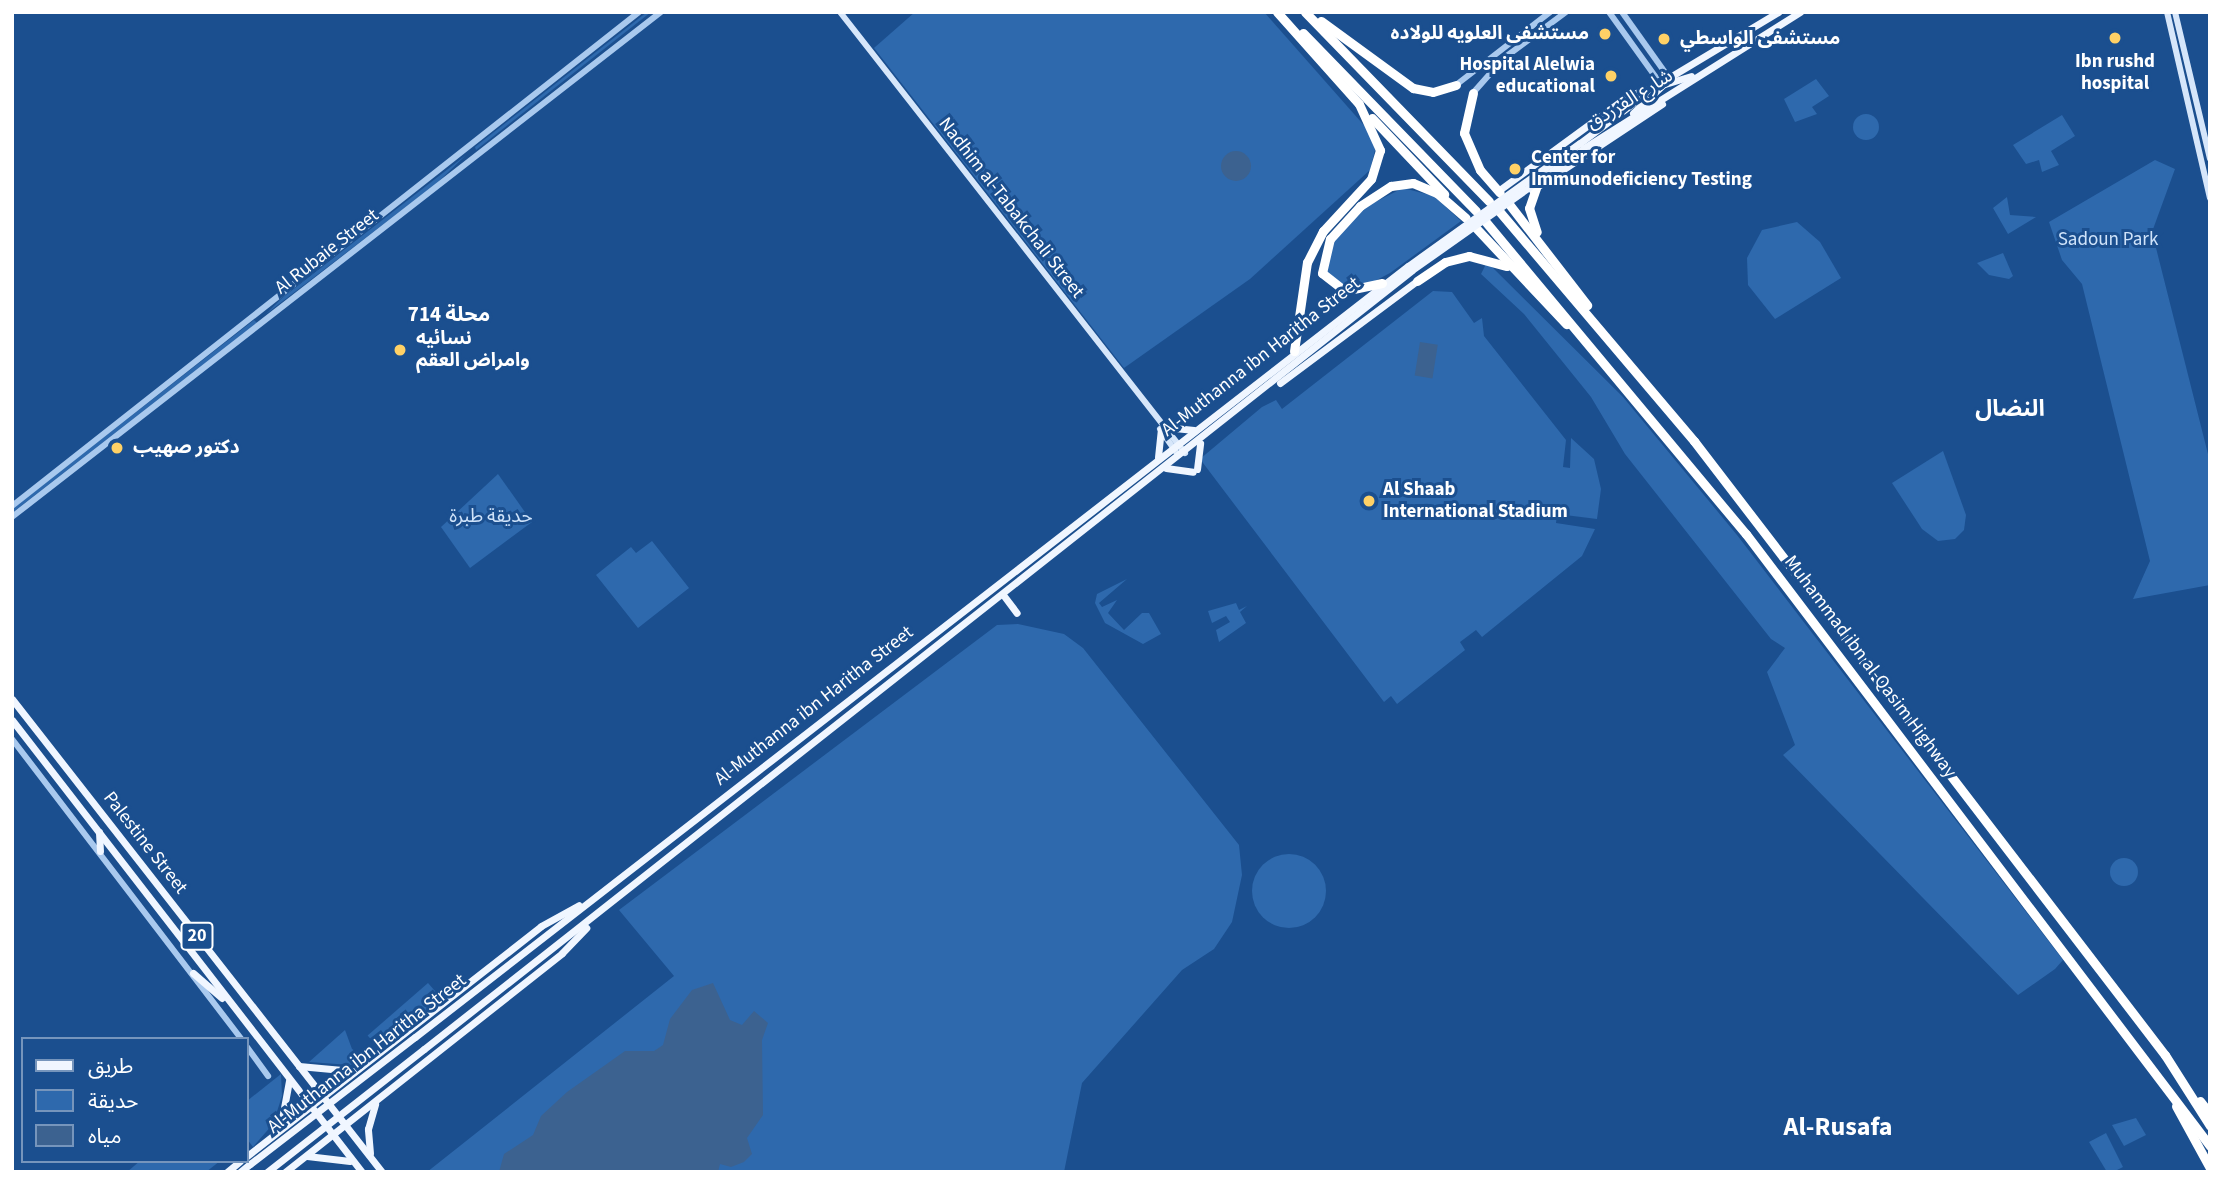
<!DOCTYPE html>
<html>
<head>
<meta charset="utf-8">
<style>
  body { margin:0 }
  #map { position:relative; width:2222px; height:1184px; overflow:hidden; background:#1b4f8f; font-family:"Source Sans 3","Noto Sans Arabic",sans-serif }
  div>[style] { position:absolute }
  .green>* { inset:0; background:#2e69ad; transform-origin:0 0 }
  .round { border-radius:50% }
  .water>* { inset:0; background:#3c6290; transform-origin:0 0 }
  .tertiary>* { height:6px; margin:-3px; padding:0 3px; transform-origin:3px; border-radius:3px; background:#a9c9ee }
  .secondary>* { height:6px; margin:-3px; padding:0 3px; transform-origin:3px; border-radius:3px; background:#d6e6fa }
  .primary>* { height:7px; margin:-3.5px; padding:0 3.5px; transform-origin:3.5px; border-radius:3.5px; background:#f0f6ff }
  .motorway>* { height:9px; margin:-4.5px; padding:0 4.5px; transform-origin:4.5px; border-radius:4.5px; background:#fff }
  .primary-bridge>* { height:7px; margin:-3.5px; padding:0 3.5px; transform-origin:3.5px; border-radius:3.5px; background:#f0f6ff }
  .dots>* { width:19px; height:19px; translate:-50% -50%; box-sizing:border-box; border:4px solid #1b4f8f; border-radius:50% }
  span { translate:-50% -50%; white-space:nowrap; text-align:center; line-height:1.15; -webkit-text-stroke:6px #1b4f8f; paint-order:stroke }
  .shield-label span { padding:2px 5px; background:#1b4f8f; border:2px solid; border-radius:5px; -webkit-text-stroke-width:0 }
  .shield-label { font-size:18px; color:#fff; font-weight:700 }
  .poi-label { font-size:19px; color:#fff; font-weight:700 }
  .right { translate:-100% -50%; text-align:right }
  .left { translate:0 -50%; text-align:left }
  .street-label { font-size:19px; color:#fff }
  .park-label { font-size:19px; color:#cfe3fa }
  .neighbourhood-label { font-size:21px; color:#fff; font-weight:700 }
  .quarter-label { font-size:23px; color:#fff; font-weight:700 }
  .district-label { font-size:26px; color:#fff; font-weight:700 }
  .frame { position:absolute; inset:0; border:14px solid #fff; pointer-events:none }
  .legend { position:absolute; left:21px; top:1037px; width:228px; height:126px; box-sizing:border-box; background:#1b4f8f; border:2px solid #7695bc; margin:0; padding:9px 12px; list-style:none; font-size:21px; color:#fff }
  .legend li { display:flex; align-items:center; gap:14px; height:35px }
  .legend b { width:35px; border:2px solid #7695bc }
</style>
</head>
<body>
<div id="map">
  <div class="green">
    <div style="clip-path:polygon(647px 12px,651px 12px,476px 150px,475px 147px)"></div>
    <div style="clip-path:polygon(915px 12px,1264px 12px,1369px 131px,1375px 150px,1370px 170px,1250px 279px,1124px 368px,874px 48px)"></div>
    <div style="clip-path:polygon(1816px 79px,1829px 96px,1812px 107px,1817px 114px,1795px 122px,1784px 99px)"></div>
    <div class="round" style="left:1853px;top:114px;width:26px;height:26px"></div>
    <div style="clip-path:polygon(2062px 115px,2075px 136px,2051px 151px,2059px 165px,2042px 172px,2039px 160px,2026px 164px,2013px 145px)"></div>
    <div style="clip-path:polygon(466px 155px,436px 184px,266px 314px,282px 298px)"></div>
    <div style="clip-path:polygon(2155px 160px,2175px 169px,2152px 232px,2210px 462px,2210px 585px,2133px 599px,2150px 561px,2082px 284px,2062px 260px,2049px 222px)"></div>
    <div style="clip-path:polygon(1403px 188px,1434px 196px,1461px 221px,1390px 273px,1371px 283px,1343px 286px,1327px 273px,1326px 260px,1336px 237px,1365px 207px)"></div>
    <div style="clip-path:polygon(2007px 197px,2010px 215px,2036px 217px,2008px 234px,1993px 208px)"></div>
    <div style="clip-path:polygon(1797px 222px,1820px 242px,1841px 278px,1775px 319px,1748px 285px,1747px 258px,1762px 230px)"></div>
    <div style="clip-path:polygon(2003px 253px,2013px 276px,2009px 279px,1989px 275px,1977px 263px)"></div>
    <div style="clip-path:polygon(1487px 262px,1623px 397px,1737px 535px,2063px 960px,2055px 969px,2018px 995px,1783px 755px,1795px 745px,1767px 672px,1785px 648px,1771px 639px,1625px 454px,1591px 397px,1524px 314px,1481px 274px)"></div>
    <div style="clip-path:polygon(1433px 291px,1452px 292px,1474px 323px,1482px 318px,1484px 336px,1566px 440px,1563px 467px,1570px 468px,1571px 438px,1594px 459px,1601px 489px,1597px 519px,1557px 514px,1556px 523px,1595px 529px,1582px 556px,1482px 637px,1476px 630px,1460px 642px,1465px 650px,1397px 704px,1391px 696px,1384px 702px,1200px 459px,1262px 407px,1276px 400px,1282px 409px)"></div>
    <div style="clip-path:polygon(254px 320px,257px 323px,12px 513px,12px 509px)"></div>
    <div style="clip-path:polygon(1943px 451px,1966px 515px,1964px 530px,1955px 539px,1938px 541px,1922px 529px,1892px 483px)"></div>
    <div style="clip-path:polygon(498px 474px,532px 522px,470px 568px,441px 527px)"></div>
    <div style="clip-path:polygon(652px 541px,689px 588px,638px 628px,596px 575px,631px 547px,636px 553px)"></div>
    <div style="clip-path:polygon(1127px 579px,1099px 603px,1102px 607px,1117px 600px,1108px 613px,1124px 630px,1142px 613px,1149px 613px,1161px 634px,1143px 644px,1105px 623px,1095px 603px,1097px 594px)"></div>
    <div style="clip-path:polygon(1236px 603px,1239px 610px,1247px 606px,1240px 612px,1246px 623px,1219px 642px,1216px 630px,1230px 622px,1226px 616px,1212px 623px,1208px 611px)"></div>
    <div style="clip-path:polygon(1018px 624px,1064px 634px,1083px 648px,1239px 845px,1242px 875px,1232px 922px,1214px 949px,1182px 970px,1082px 1083px,1064px 1172px,427px 1172px,674px 976px,619px 910px,997px 625px)"></div>
    <div class="round" style="left:1252px;top:854px;width:74px;height:74px"></div>
    <div class="round" style="left:2110px;top:858px;width:28px;height:28px"></div>
    <div style="left:428px;top:983px;width:20px;height:80px;rotate:49deg"></div>
    <div style="clip-path:polygon(345px 1030px,352px 1049px,366px 1057px,351px 1065px,309px 1062px)"></div>
    <div style="clip-path:polygon(281px 1074px,282px 1096px,273px 1124px,253px 1147px,247px 1139px,247px 1101px)"></div>
    <div style="clip-path:polygon(2136px 1118px,2146px 1135px,2124px 1146px,2112px 1125px)"></div>
    <div style="clip-path:polygon(2106px 1133px,2123px 1167px,2113px 1172px,2107px 1172px,2089px 1142px)"></div>
    <div style="clip-path:polygon(140px 1161px,220px 1161px,206px 1172px,127px 1172px)"></div>
  </div>
  <div class="water">
    <div class="round" style="left:1221px;top:151px;width:30px;height:30px"></div>
    <div style="left:1420px;top:342px;width:18px;height:34px;rotate:9deg"></div>
    <div style="clip-path:polygon(713px 983px,730px 1020px,742px 1025px,754px 1011px,768px 1023px,762px 1040px,763px 1115px,747px 1138px,752px 1154px,744px 1162px,731px 1167px,720px 1164px,718px 1172px,499px 1172px,504px 1154px,533px 1135px,541px 1116px,567px 1092px,625px 1051px,654px 1051px,663px 1045px,670px 1019px,692px 990px)"></div>
  </div>
  <div class="tertiary">
    <div style="left:1609px;top:12px;width:87px;rotate:54.3deg"></div>
    <div style="left:1622px;top:12px;width:81px;rotate:54.5deg"></div>
    <div style="left:1456px;top:85px;width:119px;rotate:-37.8deg"></div>
    <div style="left:1473px;top:93px;width:47px;rotate:-48.5deg"></div>
    <div style="left:1504px;top:58px;width:77px;rotate:-36.6deg"></div>
    <div style="left:12px;top:506px;width:798px;rotate:-38.23deg"></div>
    <div style="left:12px;top:517px;width:822px;rotate:-37.89deg"></div>
    <div style="left:12px;top:739px;width:377px;rotate:52.6deg"></div>
    <div style="left:247px;top:1047px;width:36px;rotate:54deg"></div>
  </div>
  <div class="secondary">
    <div style="left:840px;top:12px;width:560px;rotate:51.96deg"></div>
    <div style="left:2167px;top:12px;width:191px;rotate:77deg"></div>
    <div style="left:2175px;top:12px;width:151px;rotate:76.6deg"></div>
    <div style="left:1160px;top:429px;width:28px;rotate:55deg"></div>
  </div>
  <div class="primary">
    <div style="left:1633px;top:113px;width:47px;rotate:-43.3deg"></div>
    <div style="left:1580px;top:143px;width:100px;rotate:-36.9deg"></div>
    <div style="left:1660px;top:83px;width:138px;rotate:-31deg"></div>
    <div style="left:1584px;top:148px;width:255px;rotate:-32.2deg"></div>
    <div style="left:1532px;top:190px;width:156px;rotate:-33.5deg"></div>
    <div style="left:1498px;top:191px;width:162px;rotate:-36.2deg"></div>
    <div style="left:1629px;top:95px;width:65px;rotate:-17deg"></div>
    <div style="left:1280px;top:383px;width:171px;rotate:-36.7deg"></div>
    <div style="left:1165px;top:427px;width:29px;rotate:6deg"></div>
    <div style="left:1158px;top:457px;width:27px;rotate:-84deg"></div>
    <div style="left:1166px;top:468px;width:27px;rotate:8deg"></div>
    <div style="left:1197px;top:469px;width:26px;rotate:-83deg"></div>
    <div style="left:1004px;top:596px;width:21px;rotate:53deg"></div>
    <div style="left:12px;top:699px;width:601px;rotate:51.97deg"></div>
    <div style="left:12px;top:720px;width:572px;rotate:52.25deg"></div>
    <div style="left:99px;top:832px;width:19px;rotate:87deg"></div>
    <div style="left:193px;top:973px;width:38px;rotate:41deg"></div>
    <div style="left:415px;top:1037px;width:1257px;rotate:-37.83deg"></div>
    <div style="left:424px;top:1049px;width:1258px;rotate:-38.25deg"></div>
    <div style="left:299px;top:1066px;width:54px;rotate:5.3deg"></div>
    <div style="left:281px;top:1124px;width:44px;rotate:-79.5deg"></div>
    <div style="left:370px;top:1153px;width:24px;rotate:-95deg"></div>
    <div style="left:368px;top:1129px;width:26px;rotate:-74deg"></div>
    <div style="left:247px;top:1156px;width:373px;rotate:-38deg"></div>
    <div style="left:541px;top:926px;width:43px;rotate:-28.9deg"></div>
    <div style="left:307px;top:1156px;width:43px;rotate:6.6deg"></div>
    <div style="left:227px;top:1172px;width:17px;rotate:-40deg"></div>
    <div style="left:240px;top:1172px;width:13px;rotate:-39deg"></div>
    <div style="left:285px;top:1172px;width:353px;rotate:-38.3deg"></div>
    <div style="left:562px;top:953px;width:35px;rotate:-46deg"></div>
  </div>
  <div class="motorway">
    <div style="left:1277px;top:12px;width:123px;rotate:48.3deg"></div>
    <div style="left:1359px;top:104px;width:51px;rotate:65.5deg"></div>
    <div style="left:1380px;top:150px;width:30px;rotate:107deg"></div>
    <div style="left:1371px;top:179px;width:71px;rotate:132.7deg"></div>
    <div style="left:1323px;top:231px;width:35px;rotate:117deg"></div>
    <div style="left:1307px;top:262px;width:90px;rotate:98.3deg"></div>
    <div style="left:1305px;top:12px;width:264px;rotate:45.8deg"></div>
    <div style="left:1321px;top:21px;width:114px;rotate:36.1deg"></div>
    <div style="left:1413px;top:88px;width:20px;rotate:11deg"></div>
    <div style="left:1433px;top:92px;width:24px;rotate:-17deg"></div>
    <div style="left:1303px;top:33px;width:248px;rotate:45.8deg"></div>
    <div style="left:1473px;top:93px;width:41px;rotate:102.7deg"></div>
    <div style="left:1464px;top:133px;width:40px;rotate:66.6deg"></div>
    <div style="left:1480px;top:170px;width:30px;rotate:49deg"></div>
    <div style="left:1372px;top:118px;width:105px;rotate:46.5deg"></div>
    <div style="left:1536px;top:188px;width:21px;rotate:109deg"></div>
    <div style="left:1529px;top:208px;width:25px;rotate:72deg"></div>
    <div style="left:1509px;top:204px;width:128px;rotate:52.3deg"></div>
    <div style="left:1499px;top:211px;width:302px;rotate:49.7deg"></div>
    <div style="left:1694px;top:441px;width:774px;rotate:52.51deg"></div>
    <div style="left:2165px;top:1055px;width:84px;rotate:57.6deg"></div>
    <div style="left:1485px;top:221px;width:408px;rotate:50.2deg"></div>
    <div style="left:1746px;top:534px;width:768px;rotate:52.83deg"></div>
    <div style="left:1476px;top:228px;width:132px;rotate:46.8deg"></div>
    <div style="left:1417px;top:281px;width:34px;rotate:-34deg"></div>
    <div style="left:1445px;top:262px;width:25px;rotate:-14deg"></div>
    <div style="left:1469px;top:256px;width:39px;rotate:15deg"></div>
    <div style="left:1382px;top:283px;width:38px;rotate:168deg"></div>
    <div style="left:1345px;top:291px;width:29px;rotate:-142deg"></div>
    <div style="left:1322px;top:273px;width:35px;rotate:-77deg"></div>
    <div style="left:1330px;top:239px;width:45px;rotate:-47.7deg"></div>
    <div style="left:1360px;top:206px;width:37px;rotate:-33deg"></div>
    <div style="left:1391px;top:186px;width:22px;rotate:-8deg"></div>
    <div style="left:1413px;top:183px;width:26px;rotate:23deg"></div>
    <div style="left:1437px;top:193px;width:38px;rotate:41deg"></div>
    <div style="left:2200px;top:1101px;width:16px;rotate:52deg"></div>
    <div style="left:2176px;top:1106px;width:71px;rotate:61.3deg"></div>
  </div>
  <div class="primary-bridge">
    <div style="left:1408px;top:266px;width:211px;rotate:-35.6deg"></div>
    <div style="left:1412px;top:270px;width:211px;rotate:-35.3deg"></div>
    <div style="left:250px;top:1164px;width:208px;rotate:-37.6deg"></div>
    <div style="left:267px;top:1172px;width:199px;rotate:-38.1deg"></div>
  </div>
  <div class="dots">
    <div style="left:1605px;top:34px;background:#ffd166"></div>
    <div style="left:2115px;top:38px;background:#ffd166"></div>
    <div style="left:1664px;top:39px;background:#ffd166"></div>
    <div style="left:1611px;top:76px;background:#ffd166"></div>
    <div style="left:1515px;top:169px;background:#ffd166"></div>
    <div style="left:400px;top:350px;background:#ffd166"></div>
    <div style="left:117px;top:448px;background:#ffd166"></div>
    <div style="left:1369px;top:501px;background:#ffd166"></div>
  </div>
  <div class="shield-label">
    <span style="left:197px;top:936px">20</span>
  </div>
  <div class="poi-label">
    <span class="right" style="left:1589px;top:34px">مستشفى العلويه للولاده</span>
    <span class="left" style="left:1680px;top:39px">مستشفى الواسطي</span>
    <span style="left:2115px;top:73px">Ibn rushd<br>hospital</span>
    <span class="right" style="left:1595px;top:76px">Hospital Alelwia<br>educational</span>
    <span class="left" style="left:1531px;top:169px">Center for<br>Immunodeficiency Testing</span>
    <span class="left" style="left:416px;top:350px">نسائيه<br>وامراض العقم</span>
    <span class="left" style="left:133px;top:448px">دكتور صهيب</span>
    <span class="left" style="left:1383px;top:501px">Al Shaab<br>International Stadium</span>
  </div>
  <div class="street-label">
    <span style="left:1630px;top:100px;rotate:-32deg">شارع الفرزدق</span>
    <span style="left:1011px;top:208px;rotate:52deg">Nadhim al-Tabakchali Street</span>
    <span style="left:327px;top:252px;rotate:-38deg">Al Rubaie Street</span>
    <span style="left:1261px;top:357px;rotate:-38deg">Al-Muthanna ibn Haritha Street</span>
    <span style="left:1870px;top:667px;rotate:53deg">Muhammad ibn al-Qasim Highway</span>
    <span style="left:814px;top:706px;rotate:-38deg">Al-Muthanna ibn Haritha Street</span>
    <span style="left:145px;top:843px;rotate:52deg">Palestine Street</span>
    <span style="left:367px;top:1054px;rotate:-38deg">Al-Muthanna ibn Haritha Street</span>
  </div>
  <div class="park-label">
    <span style="left:2108px;top:240px">Sadoun Park</span>
    <span style="left:491px;top:517px">حديقة طبرة</span>
  </div>
  <div class="neighbourhood-label">
    <span style="left:449px;top:314px">محلة 714</span>
  </div>
  <div class="quarter-label">
    <span style="left:2010px;top:409px">النضال</span>
  </div>
  <div class="district-label">
    <span style="left:1838px;top:1127px">Al-Rusafa</span>
  </div>
  <div class="frame"></div>
  <ul class="legend">
  <li><b style="height:9px;background:#f0f6ff"></b>طريق</li>
  <li><b style="height:19px;background:#2e69ad"></b>حديقة</li>
  <li><b style="height:19px;background:#3c6290"></b>مياه</li>
  </ul>
</div>
</body>
</html>
